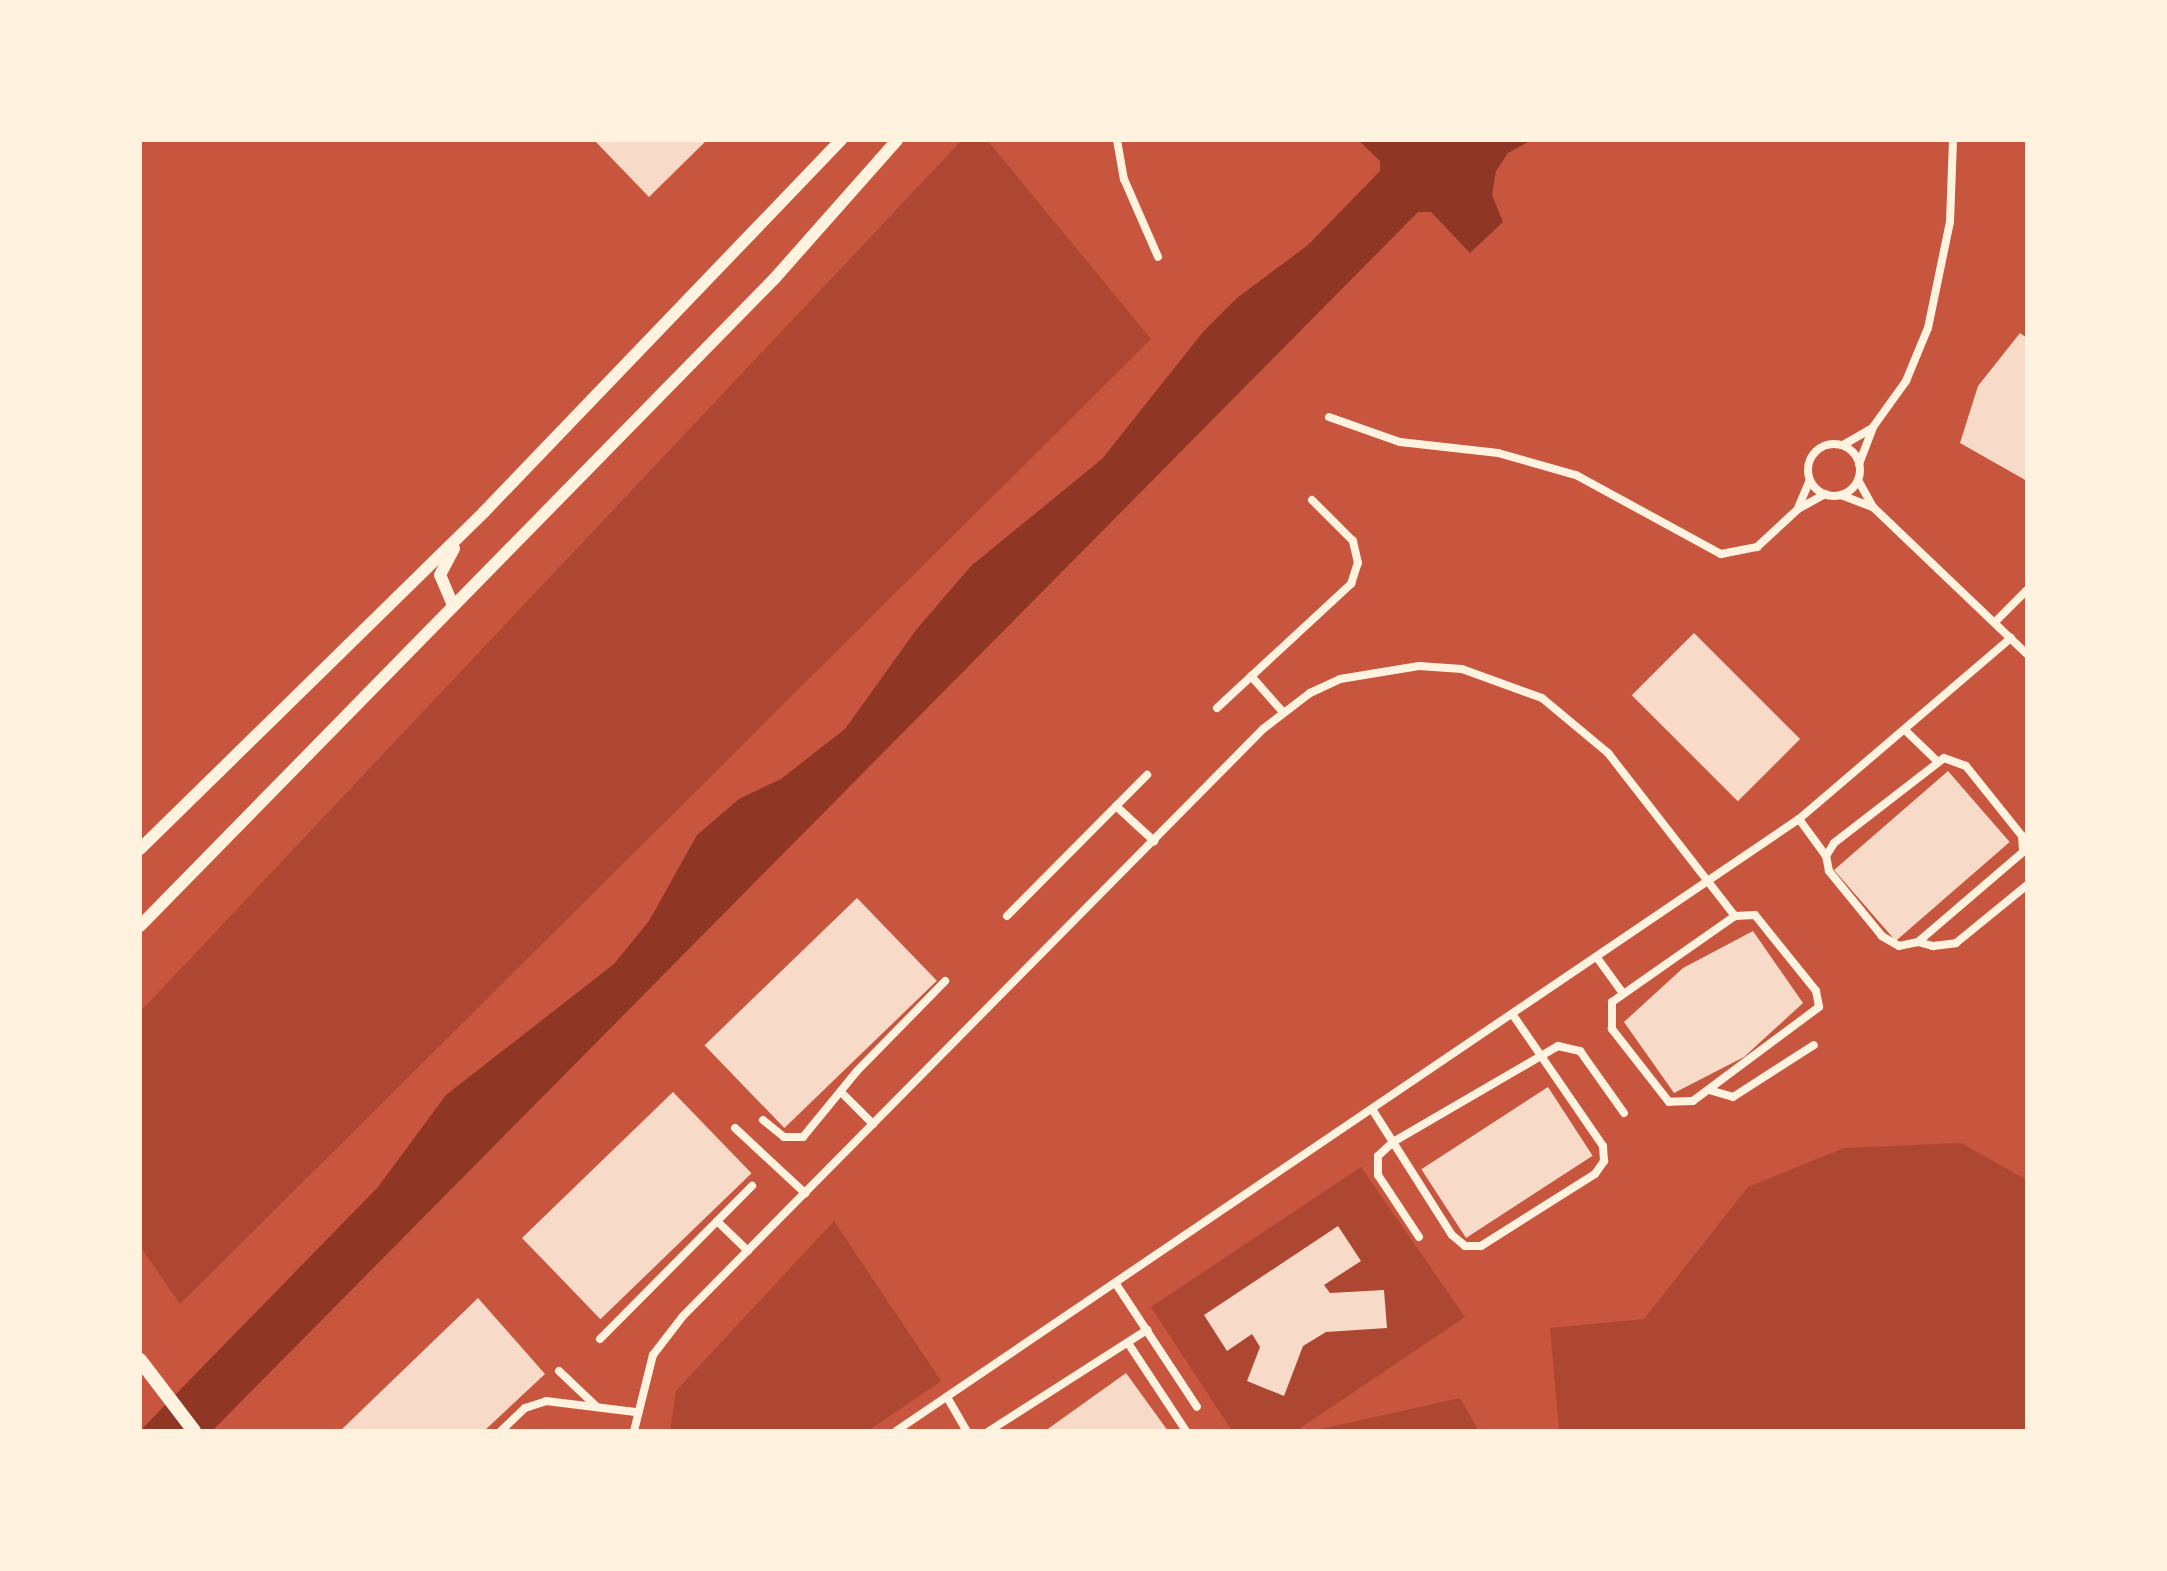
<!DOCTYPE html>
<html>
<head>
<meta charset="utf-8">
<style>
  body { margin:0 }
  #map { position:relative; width:2167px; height:1571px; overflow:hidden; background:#c8553d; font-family:"Asap Condensed",sans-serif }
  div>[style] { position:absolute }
  .green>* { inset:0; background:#ae4732 }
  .water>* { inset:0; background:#8f3625 }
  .building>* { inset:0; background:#f7dbc8; transform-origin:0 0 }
  .minor>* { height:8px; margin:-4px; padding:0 4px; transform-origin:4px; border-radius:4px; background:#fff3e0 }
  .minor>.ring { margin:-4px; padding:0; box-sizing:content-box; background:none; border:8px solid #fff3e0; border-radius:50% }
  .tertiary>* { height:12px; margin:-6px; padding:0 6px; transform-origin:6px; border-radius:6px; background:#fff3e0 }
  .secondary>* { height:14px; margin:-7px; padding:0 7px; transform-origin:7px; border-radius:7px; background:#fff3e0 }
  span { translate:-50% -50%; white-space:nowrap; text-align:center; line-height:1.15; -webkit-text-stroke:6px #fff3e0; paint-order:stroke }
  .frame { position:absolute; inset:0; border:142px solid #fff3e0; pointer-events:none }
</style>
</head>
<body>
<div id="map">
  <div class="green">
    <div style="clip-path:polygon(962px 140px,987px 140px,1151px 339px,180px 1304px,140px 1246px,140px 1012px)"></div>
    <div style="clip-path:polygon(1961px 1143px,2027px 1180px,2027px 1431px,1559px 1431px,1550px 1328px,1644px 1319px,1748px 1187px,1844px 1148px)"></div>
    <div style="clip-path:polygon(1361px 1167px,1465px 1317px,1296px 1431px,1232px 1431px,1151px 1307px)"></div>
    <div style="clip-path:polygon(834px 1221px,941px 1381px,868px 1431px,670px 1431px,676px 1391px)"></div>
    <div style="clip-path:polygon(1460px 1398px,1479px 1431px,1312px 1431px)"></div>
  </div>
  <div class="water">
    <div style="clip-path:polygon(1358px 140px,1532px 140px,1508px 153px,1496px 171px,1492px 195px,1503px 222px,1470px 253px,1431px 212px,1418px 212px,212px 1431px,140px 1431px,378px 1187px,446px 1095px,614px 964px,649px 921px,697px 835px,739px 799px,781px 779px,845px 729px,916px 630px,971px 566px,1102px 459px,1203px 332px,1237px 298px,1308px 245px,1380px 171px,1380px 161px)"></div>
  </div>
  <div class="building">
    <div style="clip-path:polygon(594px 140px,707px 140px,649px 197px)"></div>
    <div style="clip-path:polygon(2020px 333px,2027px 338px,2027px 481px,1960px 443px,1978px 386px)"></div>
    <div style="left:1694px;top:633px;width:150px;height:88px;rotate:45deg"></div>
    <div style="left:1948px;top:771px;width:94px;height:151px;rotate:49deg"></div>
    <div style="left:857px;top:898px;width:115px;height:212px;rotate:46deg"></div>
    <div style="clip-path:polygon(1753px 931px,1803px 1003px,1744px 1057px,1674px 1093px,1624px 1022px,1683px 968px)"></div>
    <div style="left:1548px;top:1087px;width:82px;height:151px;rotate:57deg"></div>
    <div style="left:673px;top:1092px;width:113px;height:210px;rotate:46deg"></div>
    <div style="clip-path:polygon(1338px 1226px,1361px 1261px,1324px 1285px,1330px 1293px,1384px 1290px,1387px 1328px,1326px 1332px,1303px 1346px,1284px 1396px,1247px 1381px,1260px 1347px,1252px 1334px,1227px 1351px,1204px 1315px)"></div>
    <div style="clip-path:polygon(478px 1298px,545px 1374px,484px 1431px,340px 1431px)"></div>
    <div style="clip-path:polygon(1126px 1373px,1168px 1431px,1045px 1431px)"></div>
  </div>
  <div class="minor">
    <div style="left:1117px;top:140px;width:40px;rotate:80deg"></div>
    <div style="left:1124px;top:179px;width:85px;rotate:66.4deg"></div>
    <div style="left:1329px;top:417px;width:75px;rotate:19.4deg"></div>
    <div style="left:1400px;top:442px;width:99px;rotate:6.4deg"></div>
    <div style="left:1498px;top:453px;width:81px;rotate:15.8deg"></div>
    <div style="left:1576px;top:475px;width:165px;rotate:28.6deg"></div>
    <div style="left:1721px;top:554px;width:37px;rotate:-11deg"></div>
    <div style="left:1757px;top:547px;width:56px;rotate:-42.8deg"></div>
    <div style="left:1798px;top:509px;width:31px;rotate:-29deg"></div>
    <div class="ring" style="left:1808px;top:444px;width:44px;height:44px"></div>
    <div style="left:1843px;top:445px;width:34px;rotate:-30deg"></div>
    <div style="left:1859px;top:464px;width:40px;rotate:-69deg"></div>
    <div style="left:1873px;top:427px;width:57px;rotate:-54.3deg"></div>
    <div style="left:1906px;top:381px;width:57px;rotate:-67.5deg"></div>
    <div style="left:1928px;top:328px;width:108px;rotate:-78.3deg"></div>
    <div style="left:1950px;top:222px;width:82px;rotate:-87.9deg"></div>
    <div style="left:1858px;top:480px;width:31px;rotate:61deg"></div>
    <div style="left:1873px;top:507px;width:213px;rotate:43.7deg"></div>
    <div style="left:1841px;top:495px;width:34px;rotate:21deg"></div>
    <div style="left:1798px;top:508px;width:30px;rotate:-67deg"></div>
    <div style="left:1995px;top:622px;width:45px;rotate:-45deg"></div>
    <div style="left:1251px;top:676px;width:47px;rotate:48.5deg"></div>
    <div style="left:1217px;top:708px;width:183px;rotate:-42.8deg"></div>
    <div style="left:1351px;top:584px;width:22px;rotate:-72deg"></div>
    <div style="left:1358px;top:563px;width:23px;rotate:-103deg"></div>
    <div style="left:1353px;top:541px;width:58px;rotate:-135deg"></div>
    <div style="left:1906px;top:731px;width:43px;rotate:44.1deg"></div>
    <div style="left:1944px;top:758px;width:23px;rotate:20deg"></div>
    <div style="left:1966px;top:766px;width:90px;rotate:51.3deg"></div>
    <div style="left:2022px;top:836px;width:16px;rotate:86deg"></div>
    <div style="left:2023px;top:852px;width:138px;rotate:139.4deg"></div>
    <div style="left:1918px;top:942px;width:19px;rotate:168deg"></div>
    <div style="left:1899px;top:946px;width:20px;rotate:-150deg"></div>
    <div style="left:1882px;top:936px;width:84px;rotate:-129.2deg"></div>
    <div style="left:1829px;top:871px;width:15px;rotate:-101deg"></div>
    <div style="left:1826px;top:856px;width:15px;rotate:-58deg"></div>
    <div style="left:1834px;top:843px;width:139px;rotate:-37.7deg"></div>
    <div style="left:1116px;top:806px;width:52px;rotate:42.6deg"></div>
    <div style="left:1799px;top:819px;width:46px;rotate:53.9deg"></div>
    <div style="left:1755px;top:915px;width:97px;rotate:51.2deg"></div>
    <div style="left:1816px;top:991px;width:16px;rotate:79deg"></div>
    <div style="left:1819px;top:1007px;width:157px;rotate:143.3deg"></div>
    <div style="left:1693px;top:1101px;width:24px;rotate:178deg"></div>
    <div style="left:1669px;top:1102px;width:93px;rotate:-128deg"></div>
    <div style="left:1612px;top:1029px;width:27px;rotate:-90deg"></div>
    <div style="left:1612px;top:1002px;width:150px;rotate:-35deg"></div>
    <div style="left:1735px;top:916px;width:20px;rotate:-3deg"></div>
    <div style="left:1007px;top:916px;width:199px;rotate:-45.2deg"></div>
    <div style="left:1918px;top:942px;width:16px;rotate:15deg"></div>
    <div style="left:1933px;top:946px;width:23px;rotate:-7deg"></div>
    <div style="left:1956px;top:943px;width:92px;rotate:-39.2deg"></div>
    <div style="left:1598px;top:959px;width:41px;rotate:54deg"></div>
    <div style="left:1709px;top:1090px;width:25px;rotate:16deg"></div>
    <div style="left:1733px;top:1097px;width:96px;rotate:-32.7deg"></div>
    <div style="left:842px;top:1093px;width:44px;rotate:45deg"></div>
    <div style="left:1372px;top:1109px;width:149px;rotate:57.6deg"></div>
    <div style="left:1452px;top:1235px;width:17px;rotate:40deg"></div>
    <div style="left:1465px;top:1246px;width:16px"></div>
    <div style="left:1481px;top:1246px;width:135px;rotate:-32.3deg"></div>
    <div style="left:1595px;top:1174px;width:16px;rotate:-55deg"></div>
    <div style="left:1604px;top:1161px;width:15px;rotate:-94deg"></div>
    <div style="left:1603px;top:1146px;width:159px;rotate:-124.5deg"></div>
    <div style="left:763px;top:1120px;width:27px;rotate:39deg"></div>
    <div style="left:784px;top:1137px;width:19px"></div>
    <div style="left:803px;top:1137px;width:85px;rotate:-50.7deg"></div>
    <div style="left:857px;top:1071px;width:126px;rotate:-45.6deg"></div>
    <div style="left:735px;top:1128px;width:96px;rotate:42.9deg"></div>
    <div style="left:717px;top:1221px;width:43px;rotate:44.1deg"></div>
    <div style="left:1419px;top:1237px;width:74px;rotate:-123.5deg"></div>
    <div style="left:1378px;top:1175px;width:19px;rotate:-90deg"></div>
    <div style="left:1378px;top:1156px;width:21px;rotate:-43deg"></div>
    <div style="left:1393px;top:1142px;width:191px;rotate:-30.2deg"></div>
    <div style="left:1558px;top:1046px;width:23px;rotate:13deg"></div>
    <div style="left:1580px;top:1051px;width:76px;rotate:54.6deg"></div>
    <div style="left:1116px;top:1284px;width:147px;rotate:56.6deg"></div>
    <div style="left:600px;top:1339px;width:216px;rotate:-45.2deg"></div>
    <div style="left:1128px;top:1343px;width:105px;rotate:56.6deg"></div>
    <div style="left:559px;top:1371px;width:50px;rotate:43.4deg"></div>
    <div style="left:947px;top:1397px;width:39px;rotate:60deg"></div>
    <div style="left:501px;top:1431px;width:33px;rotate:-44deg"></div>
    <div style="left:525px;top:1408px;width:22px;rotate:-18deg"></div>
    <div style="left:546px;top:1401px;width:90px;rotate:7deg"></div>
    <div style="left:634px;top:1431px;width:78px;rotate:-76deg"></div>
    <div style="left:653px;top:1355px;width:49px;rotate:-52.4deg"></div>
    <div style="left:683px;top:1316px;width:825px;rotate:-45.34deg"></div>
    <div style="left:1263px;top:729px;width:59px;rotate:-37.5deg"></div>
    <div style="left:1310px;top:693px;width:33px;rotate:-25deg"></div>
    <div style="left:1340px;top:679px;width:80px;rotate:-9.3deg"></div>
    <div style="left:1419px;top:666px;width:43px;rotate:4deg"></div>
    <div style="left:1462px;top:669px;width:85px;rotate:19.9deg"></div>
    <div style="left:1542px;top:698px;width:86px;rotate:39.8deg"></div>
    <div style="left:1608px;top:753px;width:207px;rotate:52.1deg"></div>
    <div style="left:896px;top:1431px;width:1091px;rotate:-34.13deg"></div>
    <div style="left:1799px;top:819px;width:279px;rotate:-40.5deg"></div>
    <div style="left:989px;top:1431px;width:188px;rotate:-32.6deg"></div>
  </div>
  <div class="tertiary">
    <div style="left:452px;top:603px;width:30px;rotate:-113deg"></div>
    <div style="left:440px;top:575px;width:30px;rotate:-62deg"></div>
    <div style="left:140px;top:849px;width:482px;rotate:-44.4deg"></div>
    <div style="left:484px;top:512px;width:516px;rotate:-46.18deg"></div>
    <div style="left:140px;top:926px;width:907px;rotate:-45.58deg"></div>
    <div style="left:775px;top:278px;width:184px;rotate:-48.5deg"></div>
  </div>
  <div class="secondary">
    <div style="left:140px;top:1360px;width:89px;rotate:52.7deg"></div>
  </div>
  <div class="frame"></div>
</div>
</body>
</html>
